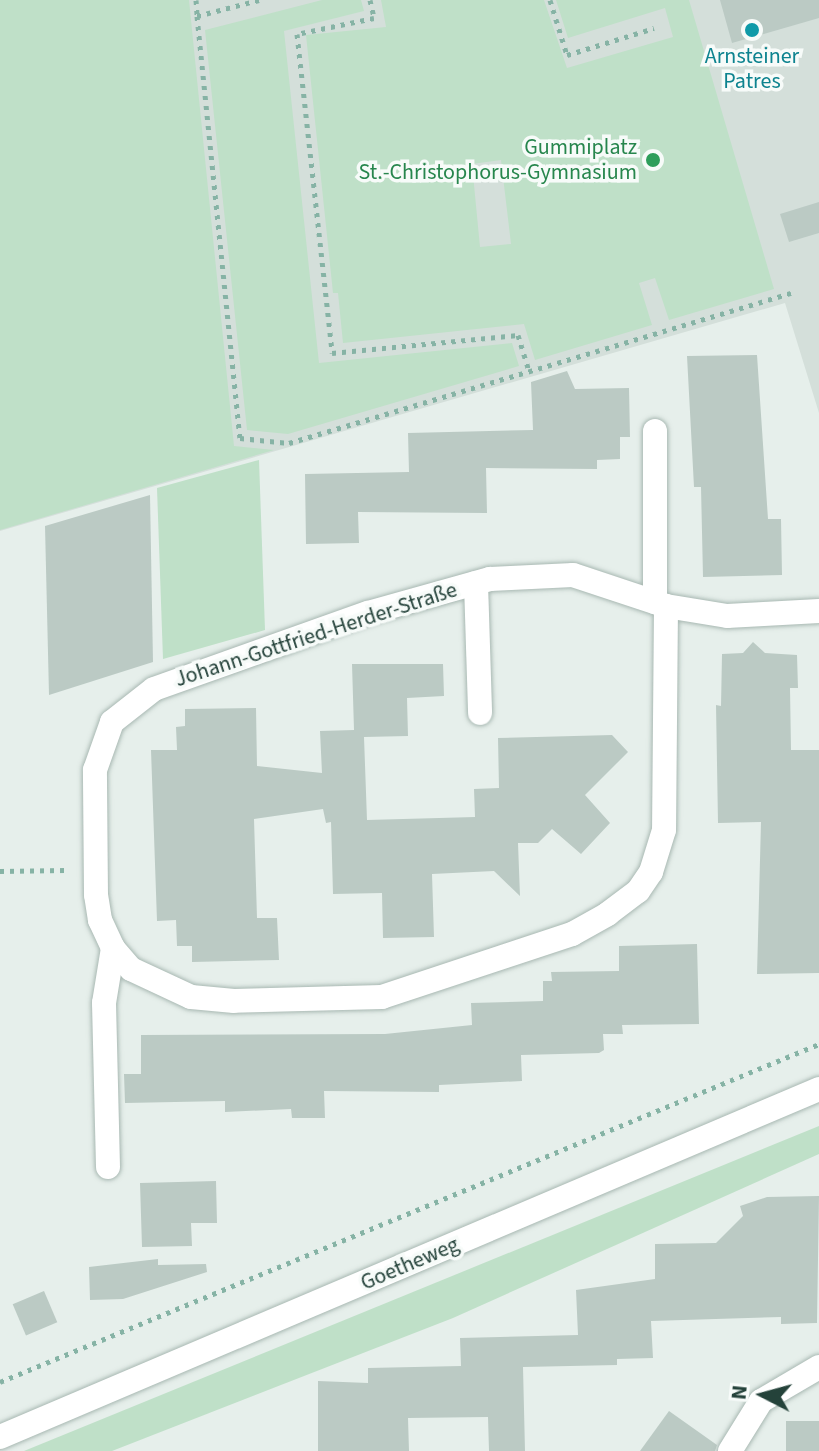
<!DOCTYPE html>
<html>
<head>
<meta charset="utf-8">
<style>
  body { margin:0 }
  #map { position:relative; width:819px; height:1451px; overflow:hidden; background:#e6efeb; font-family:"Source Sans 3",sans-serif }
  div>[style] { position:absolute }
  .built>* { inset:0; background:#d4dfda }
  .green>* { inset:0; background:#bfe0c8 }
  .building>* { inset:0; background:#bbcac4; transform-origin:0 0 }
  .path>* { height:5px; margin-top:-2.5px; transform-origin:0; background:repeating-linear-gradient(90deg,#86b3a5 0 4px,transparent 0 10px) }
  .roads { filter:drop-shadow(0 0 2px #a8b8b2) drop-shadow(0 0 2px #a8b8b2) }
  .minor>* { height:24px; margin:-12px; padding:0 12px; transform-origin:12px; border-radius:12px; background:#fff }
  .tertiary>* { height:24px; margin:-12px; padding:0 12px; transform-origin:12px; border-radius:12px; background:#fff }
  .dots>* { width:22px; height:22px; translate:-50% -50%; box-sizing:border-box; border:4px solid #f7fbf9; border-radius:50% }
  span { translate:-50% -50%; white-space:nowrap; text-align:center; line-height:1.15; -webkit-text-stroke:7px #f7fbf9; paint-order:stroke }
  .culture-label { font-size:22px; color:#0d838f }
  .leisure-label { font-size:22px; color:#27864d }
  .right { translate:-100% -50%; text-align:right }
  .street-label { font-size:22px; color:#24423a }
  .north { position:absolute; left:723px; top:1355px; width:80px; height:80px; -webkit-text-stroke:6px #f7fbf9; paint-order:stroke; rotate:276deg; font-size:22px; font-weight:700; line-height:32px; text-align:center; color:#24423a }
  .north::after { content:''; display:block; margin:auto; width:28px; height:36px; background:#24423a; clip-path:polygon(50% 0,100% 100%,50% 72%,0 100%) }
</style>
</head>
<body>
<div id="map">
  <div class="built">
    <div style="clip-path:polygon(0 0,819px 0,819px 413px,785px 303px,0 531px)"></div>
  </div>
  <div class="green">
    <div style="clip-path:polygon(0 0,189px 0,234px 446px,274px 450px,0 530px)"></div>
    <div style="clip-path:polygon(322px 0,361px 0,364px 11px,284px 31px,319px 363px,512px 343px,519px 366px,288px 434px,247px 430px,205px 30px)"></div>
    <div style="clip-path:polygon(evenodd,381px 0,544px 0,567px 68px,673px 37px,665px 8px,568px 38px,556px 0,689px 0,774px 289px,669px 320px,655px 278px,639px 283px,652px 325px,535px 360px,524px 324px,343px 343px,338px 293px,333px 293px,306px 35px,386px 27px,381px 0,501px 160px,511px 244px,480px 247px,472px 164px,501px 160px)"></div>
    <div style="clip-path:polygon(259px 460px,265px 630px,163px 659px,157px 488px)"></div>
    <div style="clip-path:polygon(819px 1126px,819px 1154px,453px 1318px,112px 1451px,24px 1451px)"></div>
  </div>
  <div class="building">
    <div style="clip-path:polygon(720px 0,819px 0,819px 18px,732px 43px)"></div>
    <div style="clip-path:polygon(819px 202px,819px 233px,789px 242px,780px 214px)"></div>
    <div style="clip-path:polygon(757px 355px,768px 519px,781px 519px,782px 575px,703px 577px,701px 487px,694px 487px,687px 356px)"></div>
    <div style="clip-path:polygon(567px 371px,575px 389px,629px 388px,630px 437px,620px 437px,620px 459px,597px 460px,597px 469px,486px 468px,487px 513px,358px 512px,359px 543px,306px 544px,305px 474px,409px 472px,408px 433px,533px 430px,531px 382px)"></div>
    <div style="clip-path:polygon(150px 495px,153px 662px,49px 695px,45px 526px)"></div>
    <div style="clip-path:polygon(753px 642px,765px 653px,797px 655px,798px 688px,790px 688px,791px 750px,819px 750px,819px 973px,757px 974px,761px 822px,718px 823px,716px 705px,721px 706px,722px 654px,743px 653px)"></div>
    <div style="clip-path:polygon(352px 664px,443px 664px,444px 696px,407px 698px,408px 736px,364px 737px,367px 820px,475px 817px,474px 789px,499px 788px,498px 738px,612px 735px,628px 752px,585px 795px,610px 823px,581px 854px,552px 829px,538px 843px,518px 843px,520px 896px,494px 871px,432px 874px,434px 937px,383px 938px,382px 893px,333px 894px,331px 822px,326px 823px,323px 809px,254px 819px,257px 918px,277px 918px,279px 960px,192px 962px,192px 946px,177px 946px,176px 920px,157px 921px,151px 750px,177px 750px,176px 727px,185px 726px,185px 709px,256px 708px,257px 766px,322px 773px,320px 731px,354px 730px)"></div>
    <div style="clip-path:polygon(697px 944px,699px 1024px,622px 1025px,623px 1034px,603px 1034px,604px 1050px,599px 1053px,521px 1055px,522px 1081px,439px 1085px,439px 1092px,324px 1091px,325px 1118px,292px 1118px,291px 1109px,225px 1112px,225px 1101px,125px 1103px,124px 1074px,141px 1074px,141px 1035px,385px 1034px,472px 1025px,471px 1003px,543px 1001px,543px 981px,552px 981px,551px 972px,619px 971px,619px 946px)"></div>
    <div style="clip-path:polygon(216px 1181px,217px 1223px,191px 1223px,192px 1246px,142px 1247px,140px 1183px)"></div>
    <div style="clip-path:polygon(819px 1196px,817px 1323px,781px 1324px,781px 1317px,651px 1321px,653px 1358px,617px 1359px,617px 1365px,523px 1367px,525px 1451px,489px 1451px,488px 1417px,408px 1418px,409px 1451px,318px 1451px,318px 1381px,368px 1383px,368px 1368px,461px 1366px,460px 1338px,578px 1335px,576px 1290px,655px 1279px,655px 1244px,716px 1243px,743px 1216px,740px 1206px,767px 1197px)"></div>
    <div style="clip-path:polygon(158px 1259px,158px 1265px,206px 1264px,207px 1272px,123px 1299px,90px 1300px,89px 1267px)"></div>
    <div style="left:44px;top:1291px;width:34px;height:34px;rotate:67deg"></div>
    <div style="clip-path:polygon(669px 1411px,717px 1445px,715px 1451px,640px 1451px)"></div>
    <div style="left:819px;top:1421px;width:30px;height:33px;rotate:90deg"></div>
  </div>
  <div class="path">
    <div style="left:196px;top:0;width:16px;rotate:86deg"></div>
    <div style="left:259px;top:0;width:64px;rotate:165.5deg"></div>
    <div style="left:197px;top:16px;width:424px;rotate:84.2deg"></div>
    <div style="left:240px;top:438px;width:49px;rotate:5.8deg"></div>
    <div style="left:289px;top:443px;width:524px;rotate:-16.64deg"></div>
    <div style="left:370px;top:0;width:18px;rotate:77deg"></div>
    <div style="left:374px;top:18px;width:79px;rotate:168.3deg"></div>
    <div style="left:297px;top:34px;width:321px;rotate:83.7deg"></div>
    <div style="left:332px;top:353px;width:187px;rotate:-5.5deg"></div>
    <div style="left:518px;top:335px;width:38px;rotate:73deg"></div>
    <div style="left:550px;top:0;width:58px;rotate:72.8deg"></div>
    <div style="left:567px;top:55px;width:91px;rotate:-17.2deg"></div>
    <div style="left:0;top:871px;width:66px;rotate:-0.9deg"></div>
    <div style="left:0;top:1382px;width:886px;rotate:-22.43deg"></div>
  </div>
  <div class="roads">
    <div class="minor">
      <div style="left:655px;top:431px;width:171px;rotate:90deg"></div>
      <div style="left:476px;top:583px;width:130px;rotate:88.2deg"></div>
      <div style="left:666px;top:606px;width:224px;rotate:90.5deg"></div>
      <div style="left:664px;top:830px;width:44px;rotate:107.2deg"></div>
      <div style="left:651px;top:872px;width:23px;rotate:124deg"></div>
      <div style="left:638px;top:891px;width:38px;rotate:143deg"></div>
      <div style="left:608px;top:914px;width:41px;rotate:150.9deg"></div>
      <div style="left:572px;top:934px;width:200px;rotate:161.7deg"></div>
      <div style="left:382px;top:997px;width:148px;rotate:178.5deg"></div>
      <div style="left:234px;top:1001px;width:43px;rotate:-174.7deg"></div>
      <div style="left:191px;top:997px;width:66px;rotate:-155deg"></div>
      <div style="left:131px;top:969px;width:28px;rotate:-131deg"></div>
      <div style="left:113px;top:948px;width:31px;rotate:-115deg"></div>
      <div style="left:100px;top:920px;width:25px;rotate:-99deg"></div>
      <div style="left:96px;top:895px;width:125px;rotate:-90.5deg"></div>
      <div style="left:95px;top:770px;width:51px;rotate:-70.5deg"></div>
      <div style="left:112px;top:722px;width:53px;rotate:-38.2deg"></div>
      <div style="left:154px;top:689px;width:227px;rotate:-19.6deg"></div>
      <div style="left:368px;top:613px;width:127px;rotate:-15.6deg"></div>
      <div style="left:490px;top:579px;width:83px;rotate:-2.8deg"></div>
      <div style="left:573px;top:575px;width:98px;rotate:18.4deg"></div>
      <div style="left:666px;top:606px;width:62px;rotate:9.3deg"></div>
      <div style="left:727px;top:616px;width:92px;rotate:-3.1deg"></div>
      <div style="left:108px;top:1167px;width:164px;rotate:-91.4deg"></div>
      <div style="left:104px;top:1003px;width:56px;rotate:-80.7deg"></div>
      <div style="left:730px;top:1451px;width:59px;rotate:-58.2deg"></div>
      <div style="left:761px;top:1401px;width:67px;rotate:-30.4deg"></div>
    </div>
    <div class="tertiary">
      <div style="left:0;top:1437px;width:890px;rotate:-23.02deg"></div>
    </div>
  </div>
  <div class="dots">
    <div style="left:752px;top:30px;background:#0f9aa8"></div>
    <div style="left:653px;top:160px;background:#2e9e5b"></div>
  </div>
  <div class="culture-label">
    <span style="left:752px;top:69px">Arnsteiner<br>Patres</span>
  </div>
  <div class="leisure-label">
    <span class="right" style="left:637px;top:160px">Gummiplatz<br>St.-Christophorus-Gymnasium</span>
  </div>
  <div class="street-label">
    <span style="left:316px;top:635px;rotate:-18deg">Johann-Gottfried-Herder-Straße</span>
    <span style="left:410px;top:1264px;rotate:-23deg">Goetheweg</span>
  </div>
  <div class="north">N</div>
</div>
</body>
</html>
